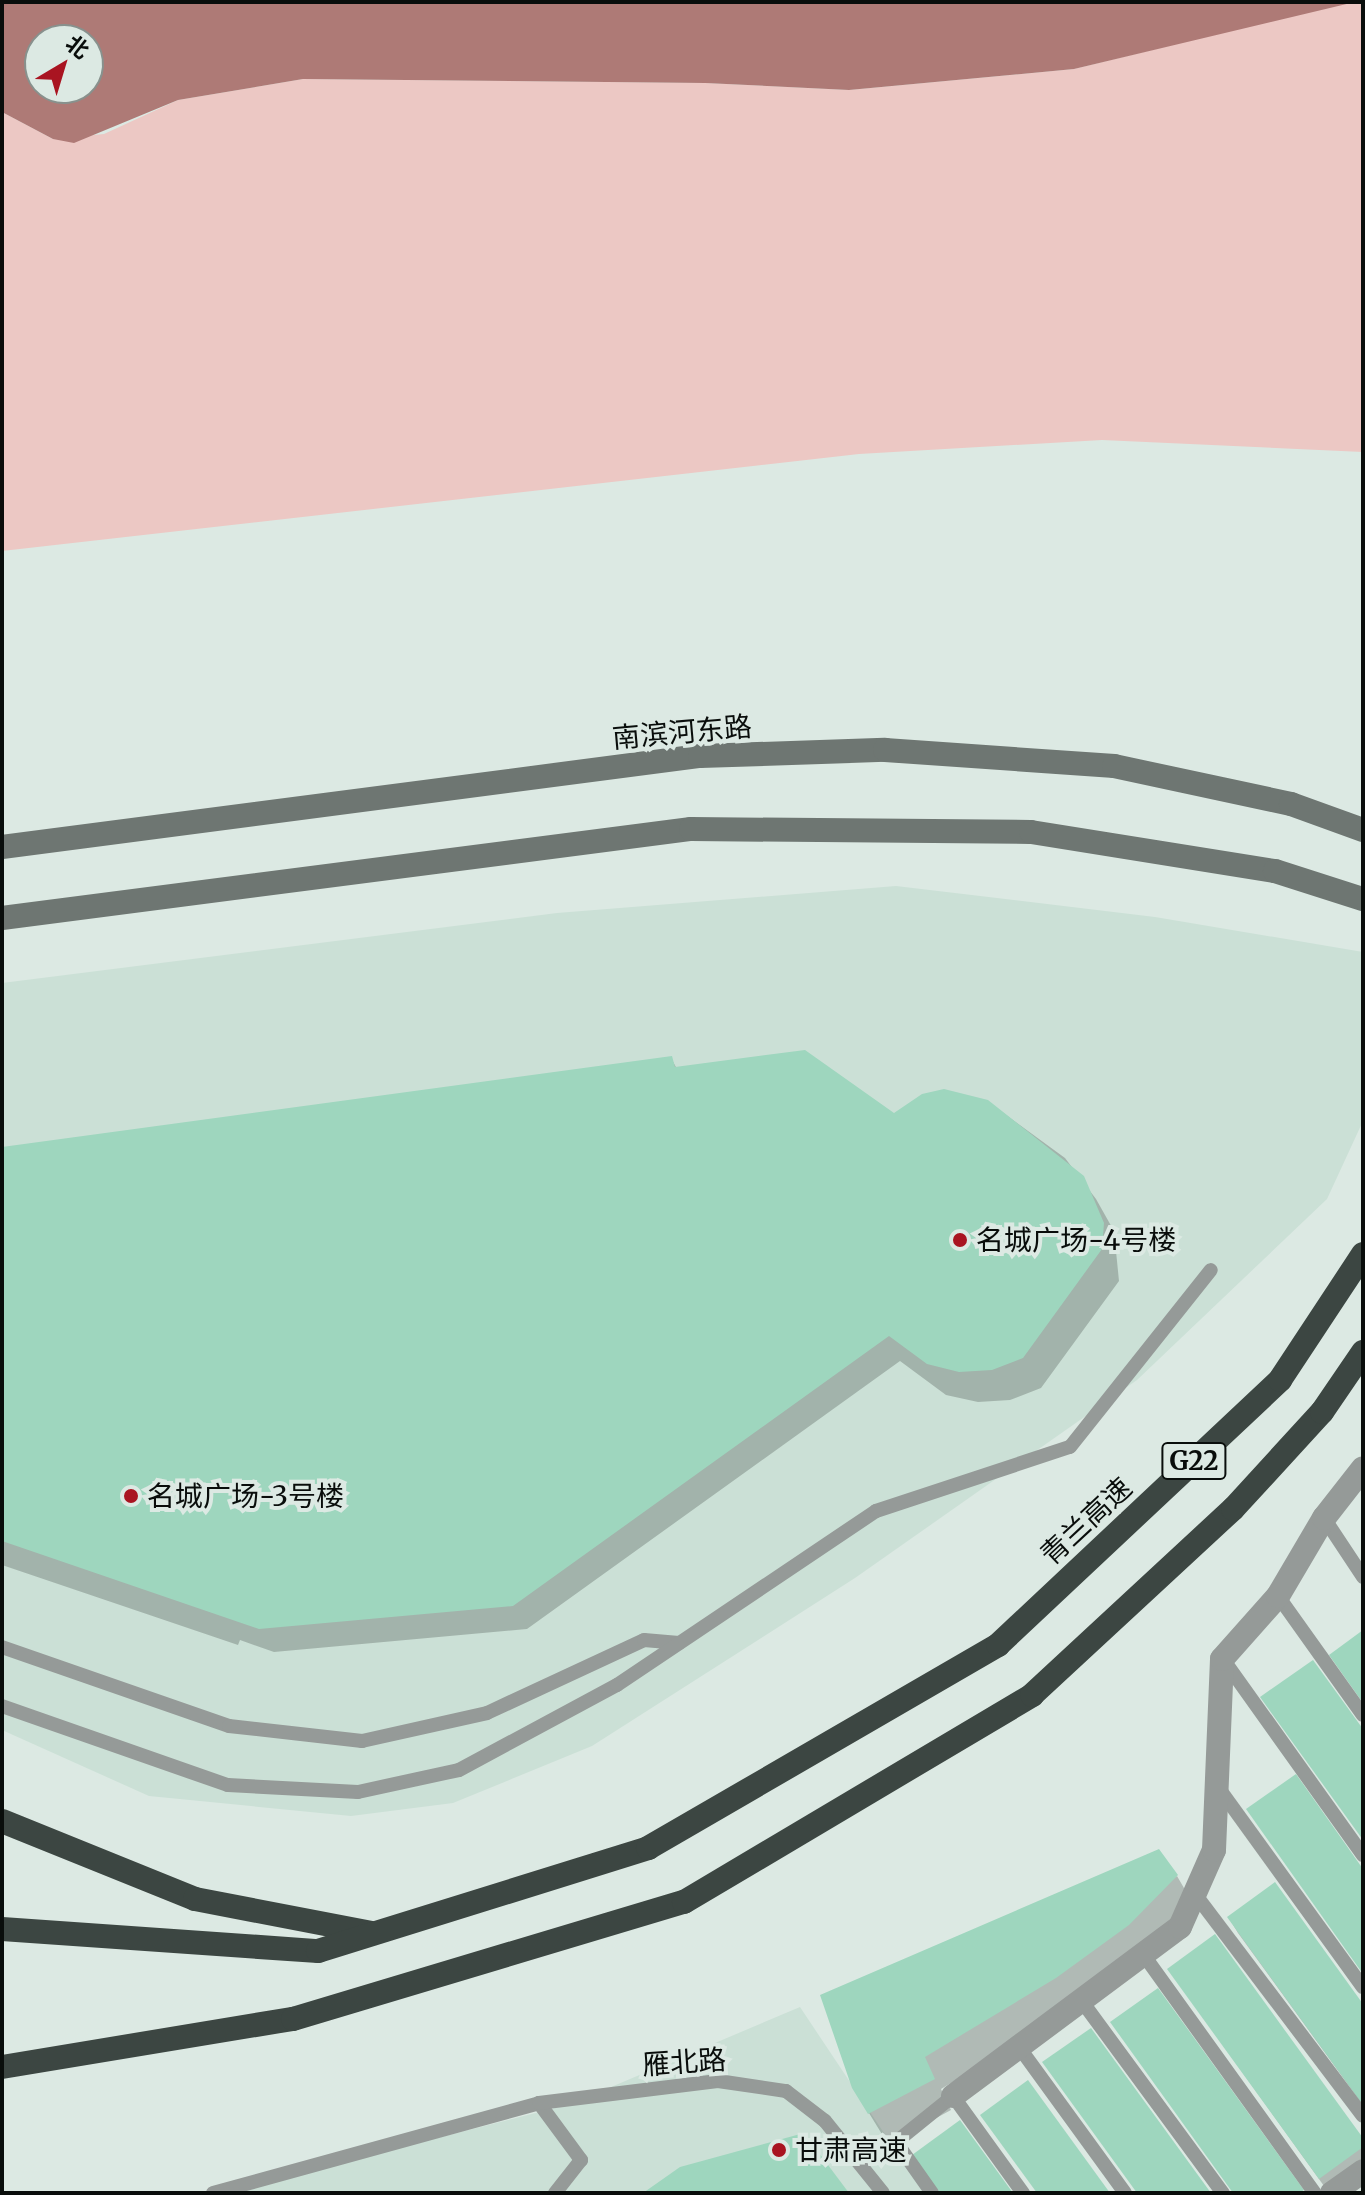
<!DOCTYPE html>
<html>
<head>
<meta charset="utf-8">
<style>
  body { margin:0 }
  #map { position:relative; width:1365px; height:2195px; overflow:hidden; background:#dce9e3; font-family:Merriweather,"Noto Sans SC",serif }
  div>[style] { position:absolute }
  .built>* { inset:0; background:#cbe0d6 }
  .green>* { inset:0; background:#ecc8c4 }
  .water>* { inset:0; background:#ae7a76 }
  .shadow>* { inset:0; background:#0003 }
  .building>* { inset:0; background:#9ed6be }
  .lane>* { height:14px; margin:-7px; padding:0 7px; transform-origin:7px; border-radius:7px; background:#959a98 }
  .street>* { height:24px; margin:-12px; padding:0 12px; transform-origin:12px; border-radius:12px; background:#959a98 }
  .secondary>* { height:24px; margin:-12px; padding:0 12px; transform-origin:12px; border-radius:12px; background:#6e7672 }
  .highway>* { height:24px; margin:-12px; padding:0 12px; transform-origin:12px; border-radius:12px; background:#3c4642 }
  .dots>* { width:22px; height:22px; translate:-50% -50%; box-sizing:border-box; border:4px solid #dce9e3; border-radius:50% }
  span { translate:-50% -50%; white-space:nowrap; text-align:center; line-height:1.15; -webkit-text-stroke:8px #dce9e3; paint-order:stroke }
  .shield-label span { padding:2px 6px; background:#dce9e3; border:2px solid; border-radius:6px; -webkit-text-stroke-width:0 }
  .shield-label { font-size:26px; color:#090d0b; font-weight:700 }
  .street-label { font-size:28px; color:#090d0b }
  .poi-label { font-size:28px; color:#090d0b }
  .left { translate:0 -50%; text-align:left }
  .frame { position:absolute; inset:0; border:4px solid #090d0b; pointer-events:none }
  .north { position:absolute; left:24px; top:24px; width:80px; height:80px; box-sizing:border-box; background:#dce9e3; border:2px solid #88918d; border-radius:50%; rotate:38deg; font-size:22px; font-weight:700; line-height:32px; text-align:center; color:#090d0b }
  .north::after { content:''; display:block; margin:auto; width:28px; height:36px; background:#a91421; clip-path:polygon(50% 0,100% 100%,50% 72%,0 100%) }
</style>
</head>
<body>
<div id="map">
  <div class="built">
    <div style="clip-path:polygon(896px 886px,1155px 917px,1363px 952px,1363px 1121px,1327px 1199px,1137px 1380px,855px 1578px,592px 1746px,453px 1803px,351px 1816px,149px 1796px,2px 1730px,2px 983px,557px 913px)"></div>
    <div style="clip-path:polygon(800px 2007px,924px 2193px,222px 2193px,571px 2104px)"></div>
  </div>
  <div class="green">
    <div style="clip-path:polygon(1347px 2px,1363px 2px,1363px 452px,1102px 440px,859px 454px,2px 551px,2px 112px,53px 139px,104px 134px,178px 100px,303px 79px,705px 83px,849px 90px,1074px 69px)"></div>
  </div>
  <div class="water">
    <div style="clip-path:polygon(evenodd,2px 2px,1355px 2px,1074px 69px,849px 90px,705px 83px,303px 79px,178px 100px,74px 143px,53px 139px,2px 112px,2px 2px,40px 40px,88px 40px,88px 88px,40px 88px,40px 40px)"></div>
  </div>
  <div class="shadow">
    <div style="clip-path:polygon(671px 1058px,677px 1069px,893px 1114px,987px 1101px,1065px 1158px,1096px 1199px,1114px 1231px,1119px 1281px,1041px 1388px,1010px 1400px,978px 1402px,946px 1395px,900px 1361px,527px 1629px,274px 1652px,240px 1640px,238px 1645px,2px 1565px,2px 1149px)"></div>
    <div style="clip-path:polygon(1177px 1876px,1195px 1907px,1074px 2008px,941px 2089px,951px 2110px,888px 2144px,853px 2087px)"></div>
    <div style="clip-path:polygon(1229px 1918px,1363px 2008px,1363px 2105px,1238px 1933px)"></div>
    <div style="clip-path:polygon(1169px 1970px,1363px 2142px,1363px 2169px,1329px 2193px)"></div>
  </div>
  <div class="building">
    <div style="clip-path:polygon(805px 1050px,894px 1113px,922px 1094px,944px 1089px,988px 1100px,1084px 1176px,1104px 1223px,1102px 1249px,1023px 1358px,992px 1370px,959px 1372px,927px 1364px,889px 1336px,513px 1606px,259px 1629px,2px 1541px,2px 1147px,672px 1056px,675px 1067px)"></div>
    <div style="clip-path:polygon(1363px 1630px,1363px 1703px,1329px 1655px)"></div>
    <div style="clip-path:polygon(1313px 1660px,1363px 1729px,1363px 1840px,1260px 1697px)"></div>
    <div style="clip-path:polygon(1296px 1774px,1363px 1869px,1363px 1974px,1246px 1809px)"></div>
    <div style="clip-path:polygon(1159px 1849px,1178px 1875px,1129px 1925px,1056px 1978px,925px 2057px,935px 2079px,868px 2114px,852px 2088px,820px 1995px)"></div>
    <div style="clip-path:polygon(1275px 1882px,1363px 2004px,1363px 2105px,1227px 1917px)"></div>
    <div style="clip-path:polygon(1215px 1934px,1363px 2138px,1363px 2147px,1319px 2179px,1167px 1969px)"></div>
    <div style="clip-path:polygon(1158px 1988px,1304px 2190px,1299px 2193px,1233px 2193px,1110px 2022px)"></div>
    <div style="clip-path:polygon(1091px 2028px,1211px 2193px,1137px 2193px,1042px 2062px)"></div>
    <div style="clip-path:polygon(1028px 2080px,1110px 2193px,1037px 2193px,980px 2115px)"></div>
    <div style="clip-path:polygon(960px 2120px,1013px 2193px,940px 2193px,912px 2155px)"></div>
    <div style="clip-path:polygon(804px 2133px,849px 2193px,643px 2193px,680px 2167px)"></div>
  </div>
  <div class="lane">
    <div style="left:1324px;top:1518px;width:71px;rotate:56.5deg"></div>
    <div style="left:1278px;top:1596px;width:146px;rotate:54.5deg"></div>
    <div style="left:2px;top:1647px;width:240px;rotate:19.2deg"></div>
    <div style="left:229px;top:1726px;width:134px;rotate:6.4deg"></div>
    <div style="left:362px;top:1741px;width:128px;rotate:-12.6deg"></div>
    <div style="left:487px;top:1713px;width:173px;rotate:-24.9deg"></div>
    <div style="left:644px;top:1640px;width:35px;rotate:5deg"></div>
    <div style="left:1223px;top:1659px;width:241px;rotate:54.5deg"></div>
    <div style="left:2px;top:1706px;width:239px;rotate:19.3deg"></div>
    <div style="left:228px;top:1785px;width:130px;rotate:3.1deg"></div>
    <div style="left:358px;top:1792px;width:103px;rotate:-12.3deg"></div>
    <div style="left:459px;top:1770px;width:179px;rotate:-28.3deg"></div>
    <div style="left:617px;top:1685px;width:312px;rotate:-33.9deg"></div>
    <div style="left:876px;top:1511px;width:204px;rotate:-18.3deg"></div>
    <div style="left:1070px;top:1447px;width:226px;rotate:-51.5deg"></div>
    <div style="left:1218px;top:1787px;width:247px;rotate:54.1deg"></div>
    <div style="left:1195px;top:1894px;width:278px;rotate:52.9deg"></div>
    <div style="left:1143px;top:1954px;width:294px;rotate:54.3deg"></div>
    <div style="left:1081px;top:2000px;width:240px;rotate:53.7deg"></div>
    <div style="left:1019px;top:2047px;width:180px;rotate:54deg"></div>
    <div style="left:539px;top:2103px;width:71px;rotate:53.6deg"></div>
    <div style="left:581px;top:2160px;width:42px;rotate:128.2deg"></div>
    <div style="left:213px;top:2193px;width:338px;rotate:-15.4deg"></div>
    <div style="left:539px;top:2103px;width:180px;rotate:-7deg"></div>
    <div style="left:718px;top:2081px;width:69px;rotate:8.4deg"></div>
    <div style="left:786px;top:2091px;width:49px;rotate:37.6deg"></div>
    <div style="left:825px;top:2121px;width:92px;rotate:51.1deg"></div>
    <div style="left:932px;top:2193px;width:62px;rotate:-125.2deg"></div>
    <div style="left:896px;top:2142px;width:73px;rotate:-38.9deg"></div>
    <div style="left:953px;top:2096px;width:120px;rotate:54.2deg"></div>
  </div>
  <div class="street">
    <div style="left:953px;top:2096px;width:283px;rotate:-36.7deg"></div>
    <div style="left:1180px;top:1927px;width:84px;rotate:-66.2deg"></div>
    <div style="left:1214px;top:1850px;width:191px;rotate:-87.6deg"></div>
    <div style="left:1222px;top:1659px;width:84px;rotate:-48.4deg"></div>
    <div style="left:1278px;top:1596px;width:91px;rotate:-59.5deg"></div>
    <div style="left:1324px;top:1518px;width:63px;rotate:-52deg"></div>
    <div style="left:1332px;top:2193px;width:38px;rotate:-35deg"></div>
  </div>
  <div class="secondary">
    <div style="left:2px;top:847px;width:704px;rotate:-7.43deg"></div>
    <div style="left:700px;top:756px;width:185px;rotate:-1.9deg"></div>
    <div style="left:885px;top:750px;width:230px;rotate:4deg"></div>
    <div style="left:1114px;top:766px;width:181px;rotate:12.1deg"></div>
    <div style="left:1291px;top:804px;width:77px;rotate:19.9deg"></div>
    <div style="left:2px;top:918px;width:695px;rotate:-7.36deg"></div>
    <div style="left:691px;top:829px;width:340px;rotate:0.5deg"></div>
    <div style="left:1031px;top:832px;width:247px;rotate:9.1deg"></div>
    <div style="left:1275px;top:871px;width:92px;rotate:17.7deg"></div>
  </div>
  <div class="highway">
    <div style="left:2px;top:1821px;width:208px;rotate:22deg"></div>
    <div style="left:195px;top:1899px;width:180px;rotate:10.9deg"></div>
    <div style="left:2px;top:1929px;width:317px;rotate:4deg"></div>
    <div style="left:318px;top:1951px;width:346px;rotate:-17.3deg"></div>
    <div style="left:648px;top:1848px;width:405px;rotate:-30.1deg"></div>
    <div style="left:998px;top:1645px;width:387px;rotate:-43.2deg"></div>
    <div style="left:1280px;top:1380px;width:151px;rotate:-56.6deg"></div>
    <div style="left:2px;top:2067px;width:295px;rotate:-9.4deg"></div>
    <div style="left:293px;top:2019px;width:408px;rotate:-16.7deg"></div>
    <div style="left:684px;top:1902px;width:405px;rotate:-30.7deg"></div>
    <div style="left:1032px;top:1695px;width:274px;rotate:-42.8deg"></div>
    <div style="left:1233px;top:1509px;width:132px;rotate:-47.5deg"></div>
    <div style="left:1322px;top:1412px;width:73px;rotate:-55.7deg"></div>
  </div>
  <div class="dots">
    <div style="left:960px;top:1240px;background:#a91421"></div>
    <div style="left:131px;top:1496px;background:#a91421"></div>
    <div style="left:779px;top:2150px;background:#a91421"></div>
  </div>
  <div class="shield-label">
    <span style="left:1194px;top:1461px">G22</span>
  </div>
  <div class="street-label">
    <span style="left:682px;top:732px;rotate:-5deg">南滨河东路</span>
    <span style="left:1086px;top:1521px;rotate:-43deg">青兰高速</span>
    <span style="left:684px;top:2062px;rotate:-4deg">雁北路</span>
  </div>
  <div class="poi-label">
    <span class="left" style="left:976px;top:1240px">名城广场-4号楼</span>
    <span class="left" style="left:147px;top:1496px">名城广场-3号楼</span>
    <span class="left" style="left:795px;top:2150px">甘肃高速</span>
  </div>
  <div class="frame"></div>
  <div class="north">北</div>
</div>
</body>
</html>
